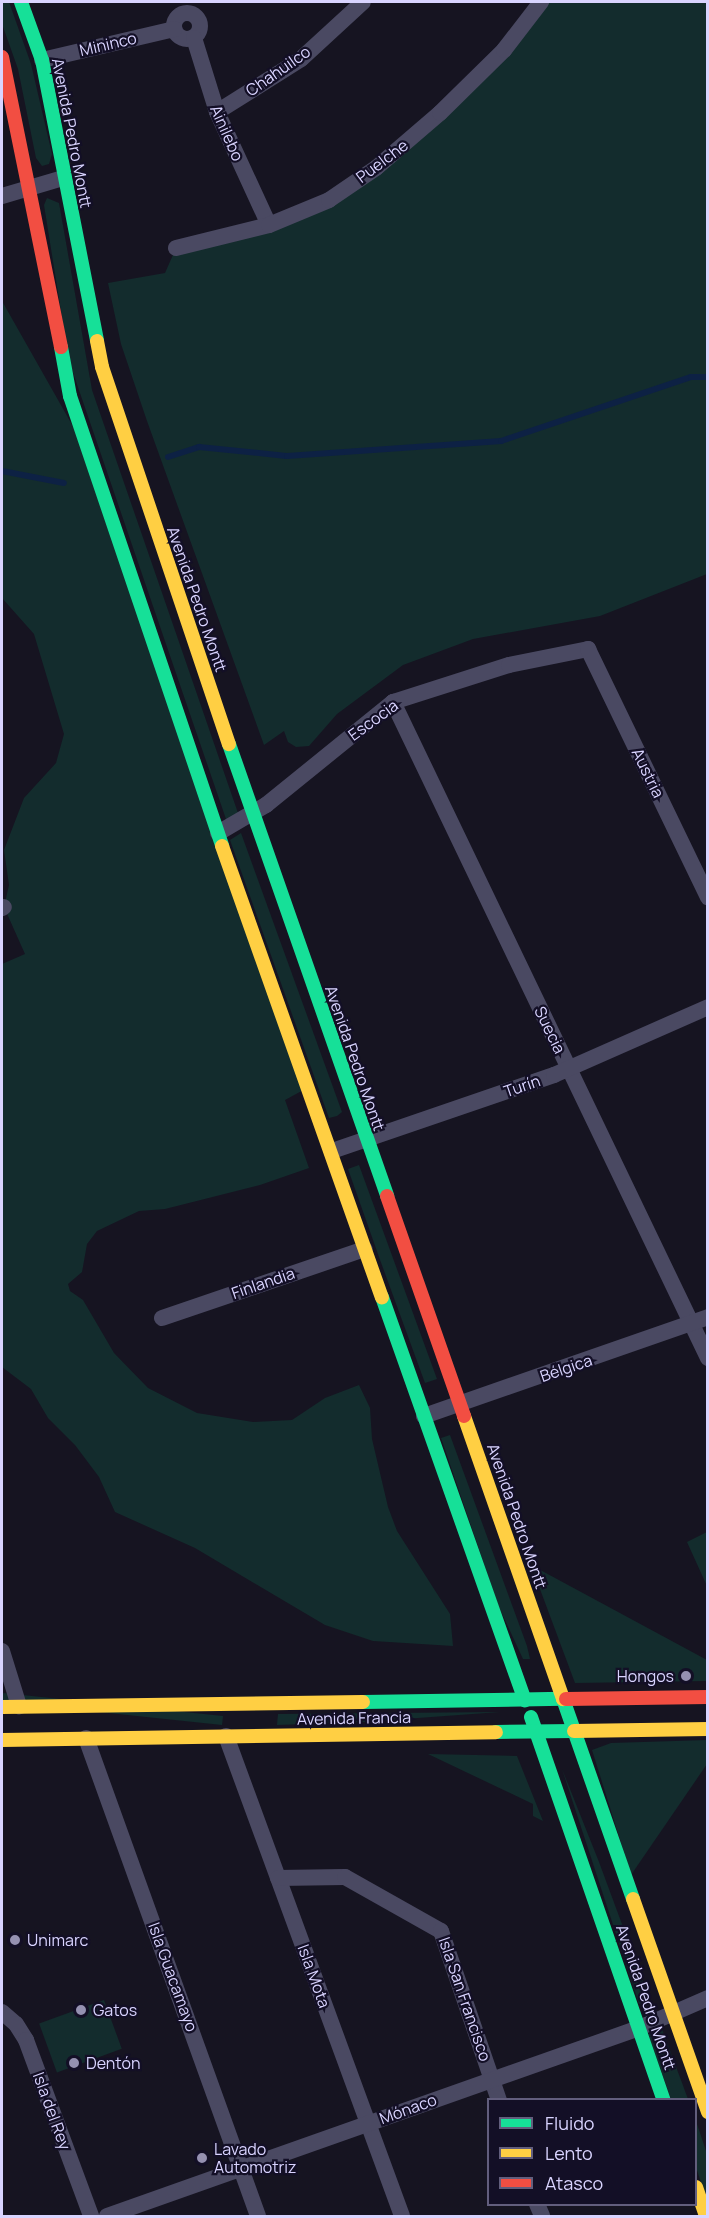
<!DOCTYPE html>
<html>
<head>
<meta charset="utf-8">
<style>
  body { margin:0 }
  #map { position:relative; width:709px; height:2218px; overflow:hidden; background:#161421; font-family:Manrope,sans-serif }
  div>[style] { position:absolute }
  .green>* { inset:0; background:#132c2d; transform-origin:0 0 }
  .stream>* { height:6px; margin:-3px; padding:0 3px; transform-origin:3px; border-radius:3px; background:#0d2144 }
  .street>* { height:16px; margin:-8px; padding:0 8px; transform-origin:8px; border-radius:8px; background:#4a4962 }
  .street>.ring { margin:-8px; padding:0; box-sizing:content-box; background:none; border:16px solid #4a4962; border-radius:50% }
  .fast>* { height:14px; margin:-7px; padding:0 7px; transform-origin:7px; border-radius:7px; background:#16e098 }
  .slow>* { height:14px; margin:-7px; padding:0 7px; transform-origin:7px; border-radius:7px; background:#ffcf43 }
  .jam>* { height:14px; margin:-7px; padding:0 7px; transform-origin:7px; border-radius:7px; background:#f24e42 }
  .dots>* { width:16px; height:16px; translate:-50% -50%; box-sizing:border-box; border:3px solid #130f26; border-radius:50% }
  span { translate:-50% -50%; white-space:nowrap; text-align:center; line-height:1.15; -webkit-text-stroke:4.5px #130f26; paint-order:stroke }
  .street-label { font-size:16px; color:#d9d4ff }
  .poi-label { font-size:16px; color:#d9d4ff }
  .right { translate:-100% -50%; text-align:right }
  .left { translate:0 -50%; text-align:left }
  .frame { position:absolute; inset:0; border:3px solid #d9d4ff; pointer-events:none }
  .legend { position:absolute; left:487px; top:2098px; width:210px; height:108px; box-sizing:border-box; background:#130f26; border:2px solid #625e7d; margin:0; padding:8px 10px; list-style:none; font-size:18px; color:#d9d4ff }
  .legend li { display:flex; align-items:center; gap:12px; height:30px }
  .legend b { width:30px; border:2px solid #625e7d }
</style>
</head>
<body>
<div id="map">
  <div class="green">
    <div style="clip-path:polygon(2px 2px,9px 2px,31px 64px,52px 154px,49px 164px,42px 166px,36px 158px,18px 69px,2px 24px)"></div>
    <div style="clip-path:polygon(541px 2px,707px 2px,707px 574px,600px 616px,473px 639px,403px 665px,337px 714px,309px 746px,296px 747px,288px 742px,284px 731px,264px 745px,147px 421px,121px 344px,108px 283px,165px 273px,176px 248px,269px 225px,376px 168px)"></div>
    <div style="clip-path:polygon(47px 198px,59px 203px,92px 390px,238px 813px,227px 822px,69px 361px,44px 205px)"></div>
    <div style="clip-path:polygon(2px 301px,79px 437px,307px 1088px,285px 1100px,309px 1168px,260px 1185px,165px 1209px,139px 1211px,97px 1231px,87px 1244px,82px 1272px,68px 1284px,70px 1291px,83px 1300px,114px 1353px,148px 1388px,197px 1413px,253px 1422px,292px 1420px,325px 1398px,359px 1385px,370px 1408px,372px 1439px,388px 1507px,397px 1531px,450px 1614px,453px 1646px,373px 1641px,325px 1625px,195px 1548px,115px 1512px,99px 1477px,75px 1445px,48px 1418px,31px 1389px,2px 1367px,2px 964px,25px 954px,4px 907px,9px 885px,4px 850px,24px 798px,56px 763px,64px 734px,34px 634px,2px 598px)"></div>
    <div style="clip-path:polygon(241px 833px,342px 1112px,337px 1116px,329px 1118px,230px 840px)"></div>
    <div style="clip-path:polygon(359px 1165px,437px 1379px,425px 1383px,379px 1257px,348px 1169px)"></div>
    <div style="clip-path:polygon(450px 1435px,527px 1646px,530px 1659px,523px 1659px,498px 1605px,441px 1438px)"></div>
    <div style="clip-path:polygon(707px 1532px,707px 1586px,687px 1542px)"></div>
    <div style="clip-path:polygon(531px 1565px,707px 1660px,707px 1681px,575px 1683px)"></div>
    <div style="clip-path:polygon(500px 1712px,363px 1722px,277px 1725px,278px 1714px)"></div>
    <div style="left:223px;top:1716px;width:9px;height:221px;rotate:96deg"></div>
    <div style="clip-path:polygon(707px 1740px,707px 1764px,631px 1875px,592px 1750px,611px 1743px)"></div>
    <div style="clip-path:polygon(428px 1754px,517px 1756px,543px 1821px,533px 1816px,533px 1804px)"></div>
    <div style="clip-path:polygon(562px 1769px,599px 1862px,650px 2000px,639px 2004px)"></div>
    <div style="left:104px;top:2000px;width:52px;height:69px;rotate:70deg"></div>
    <div style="clip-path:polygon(662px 2029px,688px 2099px,671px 2099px,648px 2034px)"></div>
    <div style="clip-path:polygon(696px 2121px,707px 2154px,707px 2201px,696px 2167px)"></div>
  </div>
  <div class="stream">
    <div style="left:168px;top:457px;width:33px;rotate:-18deg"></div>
    <div style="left:199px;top:447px;width:88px;rotate:5.8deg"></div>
    <div style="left:287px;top:456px;width:215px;rotate:-4deg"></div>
    <div style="left:501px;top:441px;width:200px;rotate:-18.6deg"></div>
    <div style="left:691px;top:377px;width:17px"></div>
    <div style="left:2px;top:471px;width:63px;rotate:11deg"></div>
  </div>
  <div class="street">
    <div class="ring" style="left:174px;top:13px;width:10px;height:10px"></div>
    <div style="left:194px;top:38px;width:77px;rotate:72.7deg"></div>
    <div style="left:217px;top:112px;width:124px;rotate:65.3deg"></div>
    <div style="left:42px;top:60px;width:136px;rotate:-13.2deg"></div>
    <div style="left:217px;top:112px;width:99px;rotate:-32.2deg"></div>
    <div style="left:301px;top:59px;width:84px;rotate:-42.6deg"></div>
    <div style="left:2px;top:196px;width:64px;rotate:-16.4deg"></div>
    <div style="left:176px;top:248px;width:96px;rotate:-13.9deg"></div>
    <div style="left:269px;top:225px;width:65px;rotate:-22.6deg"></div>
    <div style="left:329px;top:200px;width:57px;rotate:-34.2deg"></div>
    <div style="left:376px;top:168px;width:84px;rotate:-40.7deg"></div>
    <div style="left:440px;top:113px;width:90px;rotate:-44.5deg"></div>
    <div style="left:504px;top:50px;width:61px;rotate:-52.4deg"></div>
    <div style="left:393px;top:702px;width:728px;rotate:64.35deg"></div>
    <div style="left:218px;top:833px;width:56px;rotate:-30.3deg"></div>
    <div style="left:266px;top:805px;width:164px;rotate:-39deg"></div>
    <div style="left:393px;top:702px;width:122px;rotate:-17.7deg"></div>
    <div style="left:509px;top:665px;width:81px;rotate:-11.4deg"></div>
    <div style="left:588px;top:649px;width:276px;rotate:64.2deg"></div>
    <div style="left:2px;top:908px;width:2px;rotate:-27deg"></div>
    <div style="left:332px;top:1151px;width:235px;rotate:-18.9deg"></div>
    <div style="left:554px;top:1075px;width:168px;rotate:-23.8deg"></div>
    <div style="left:162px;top:1318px;width:214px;rotate:-18.8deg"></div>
    <div style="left:424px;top:1416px;width:301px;rotate:-19.2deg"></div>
    <div style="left:2px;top:1651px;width:58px;rotate:72.8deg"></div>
    <div style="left:226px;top:1736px;width:511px;rotate:69.86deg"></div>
    <div style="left:86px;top:1738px;width:508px;rotate:70.21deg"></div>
    <div style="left:278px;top:1878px;width:67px;rotate:-0.9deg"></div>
    <div style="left:345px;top:1877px;width:110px;rotate:29.4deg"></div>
    <div style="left:441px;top:1931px;width:179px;rotate:71.1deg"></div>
    <div style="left:2px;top:2012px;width:18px;rotate:41deg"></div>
    <div style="left:16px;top:2024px;width:19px;rotate:58deg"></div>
    <div style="left:26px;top:2040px;width:188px;rotate:69.7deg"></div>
    <div style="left:537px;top:2204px;width:13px;rotate:67deg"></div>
    <div style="left:107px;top:2216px;width:564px;rotate:-19.46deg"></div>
    <div style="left:639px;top:2028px;width:75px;rotate:-23.5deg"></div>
  </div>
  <div class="fast">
    <div style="left:21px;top:2px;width:62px;rotate:70.1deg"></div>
    <div style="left:42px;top:60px;width:286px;rotate:78.9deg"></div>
    <div style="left:61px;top:347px;width:50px;rotate:79.6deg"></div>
    <div style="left:70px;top:396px;width:475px;rotate:71.3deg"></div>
    <div style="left:229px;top:744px;width:479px;rotate:70.7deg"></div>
    <div style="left:382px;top:1297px;width:428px;rotate:70.5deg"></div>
    <div style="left:363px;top:1702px;width:200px;rotate:-0.9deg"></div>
    <div style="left:563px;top:1699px;width:212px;rotate:70.7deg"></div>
    <div style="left:531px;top:1717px;width:405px;rotate:70.9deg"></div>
    <div style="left:496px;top:1732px;width:78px;rotate:-0.7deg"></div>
  </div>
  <div class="slow">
    <div style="left:97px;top:341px;width:26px;rotate:79deg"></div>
    <div style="left:102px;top:367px;width:398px;rotate:71.4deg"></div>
    <div style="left:222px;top:846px;width:479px;rotate:70.5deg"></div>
    <div style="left:464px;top:1416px;width:300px;rotate:70.7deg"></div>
    <div style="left:563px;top:1699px;width:3px"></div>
    <div style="left:2px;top:1707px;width:361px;rotate:-0.8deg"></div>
    <div style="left:574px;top:1731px;width:134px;rotate:-0.9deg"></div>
    <div style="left:2px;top:1740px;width:494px;rotate:-0.9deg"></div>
    <div style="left:633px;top:1899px;width:226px;rotate:70.6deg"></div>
    <div style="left:696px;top:2187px;width:31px;rotate:71deg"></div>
  </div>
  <div class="jam">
    <div style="left:2px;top:57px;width:296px;rotate:78.5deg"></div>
    <div style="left:387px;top:1196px;width:233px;rotate:70.7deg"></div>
    <div style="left:566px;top:1699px;width:142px;rotate:-0.8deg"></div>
  </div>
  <div class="dots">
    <div style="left:686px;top:1676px;background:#9591b1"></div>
    <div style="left:15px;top:1940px;background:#9591b1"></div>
    <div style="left:81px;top:2010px;background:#9591b1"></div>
    <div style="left:74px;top:2063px;background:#9591b1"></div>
    <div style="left:202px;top:2158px;background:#9591b1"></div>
  </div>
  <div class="street-label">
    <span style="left:108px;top:44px;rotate:-13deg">Mininco</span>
    <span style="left:278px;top:71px;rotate:-35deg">Chahuilco</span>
    <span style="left:72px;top:133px;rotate:79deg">Avenida Pedro Montt</span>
    <span style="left:227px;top:133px;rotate:66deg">Ainilebo</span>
    <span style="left:382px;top:161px;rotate:-37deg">Puelche</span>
    <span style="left:197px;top:599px;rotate:71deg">Avenida Pedro Montt</span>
    <span style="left:373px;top:720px;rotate:-36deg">Escocia</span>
    <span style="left:648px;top:773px;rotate:64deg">Austria</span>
    <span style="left:550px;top:1030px;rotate:64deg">Suecia</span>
    <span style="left:355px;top:1058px;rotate:71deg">Avenida Pedro Montt</span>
    <span style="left:522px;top:1086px;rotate:-19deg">Turín</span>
    <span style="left:263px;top:1283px;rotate:-19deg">Finlandia</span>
    <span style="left:566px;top:1368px;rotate:-19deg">Bélgica</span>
    <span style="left:517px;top:1516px;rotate:71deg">Avenida Pedro Montt</span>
    <span style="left:354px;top:1718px;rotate:-1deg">Avenida Francia</span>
    <span style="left:314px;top:1976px;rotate:70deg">Isla Mota</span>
    <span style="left:173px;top:1977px;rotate:70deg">Isla Guacamayo</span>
    <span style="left:646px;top:1997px;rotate:71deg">Avenida Pedro Montt</span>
    <span style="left:465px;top:1999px;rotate:71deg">Isla San Francisco</span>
    <span style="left:408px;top:2109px;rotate:-20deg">Mónaco</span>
    <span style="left:52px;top:2111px;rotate:70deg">Isla del Rey</span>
  </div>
  <div class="poi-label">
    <span class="right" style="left:674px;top:1676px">Hongos</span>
    <span class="left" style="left:27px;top:1940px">Unimarc</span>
    <span class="left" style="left:93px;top:2010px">Gatos</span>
    <span class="left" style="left:86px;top:2063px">Dentón</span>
    <span class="left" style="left:214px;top:2158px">Lavado<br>Automotriz</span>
  </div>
  <div class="frame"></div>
  <ul class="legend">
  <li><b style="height:8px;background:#16e098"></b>Fluido</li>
  <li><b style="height:8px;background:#ffcf43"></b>Lento</li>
  <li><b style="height:8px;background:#f24e42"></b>Atasco</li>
  </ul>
</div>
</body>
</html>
